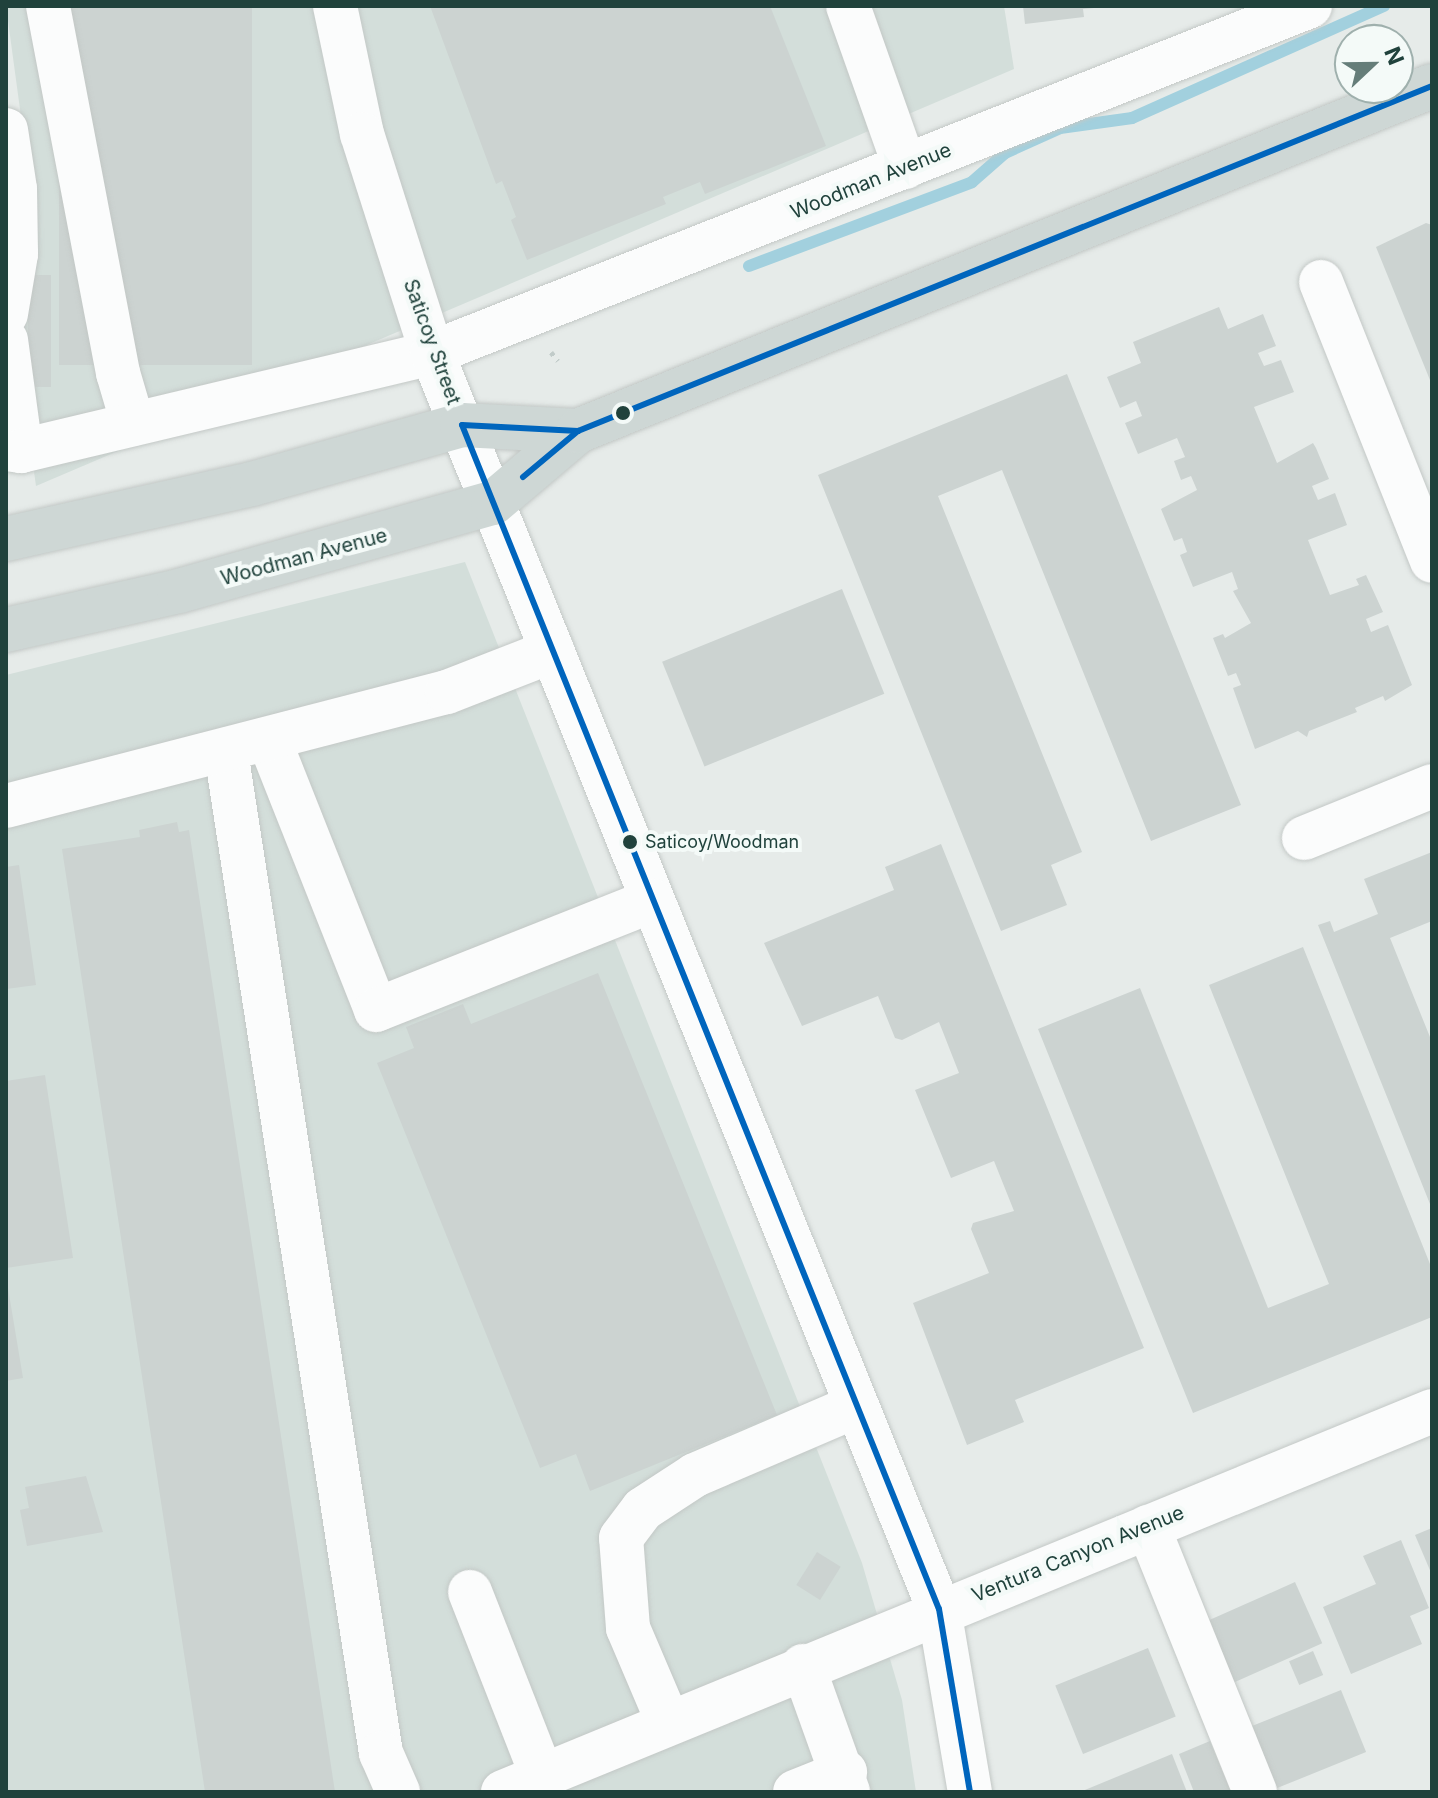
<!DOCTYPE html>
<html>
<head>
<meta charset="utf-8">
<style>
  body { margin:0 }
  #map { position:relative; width:1438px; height:1798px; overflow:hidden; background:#e6ebe9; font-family:Inter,sans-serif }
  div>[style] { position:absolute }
  .built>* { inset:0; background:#d3deda }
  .stream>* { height:12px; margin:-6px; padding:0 6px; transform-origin:6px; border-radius:6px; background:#a2d0de }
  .building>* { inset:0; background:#ccd3d1; transform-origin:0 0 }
  .path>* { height:5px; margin-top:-2.5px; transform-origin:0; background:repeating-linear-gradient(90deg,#c1cbc9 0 4px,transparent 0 10px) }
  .roads { filter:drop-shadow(0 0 2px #c3c8c6) drop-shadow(0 0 2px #c3c8c6) }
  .minor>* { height:44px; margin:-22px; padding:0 22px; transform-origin:22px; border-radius:22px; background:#fbfcfc }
  .major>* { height:44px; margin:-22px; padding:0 22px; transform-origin:22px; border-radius:22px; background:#ced7d5 }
  .bus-1>* { height:6px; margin:-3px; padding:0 3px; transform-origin:3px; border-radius:3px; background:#0065bd }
  .dots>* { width:22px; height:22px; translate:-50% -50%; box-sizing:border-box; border:4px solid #f4faf8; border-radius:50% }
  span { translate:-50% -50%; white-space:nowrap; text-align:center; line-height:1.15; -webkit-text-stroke:8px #f4faf8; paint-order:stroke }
  .bus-label { font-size:18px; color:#20423c }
  .left { translate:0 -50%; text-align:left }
  .street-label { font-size:20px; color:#20423c }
  .frame { position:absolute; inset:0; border:8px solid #20423c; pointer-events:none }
  .north { position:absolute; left:1334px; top:24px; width:80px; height:80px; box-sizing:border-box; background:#f4faf8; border:2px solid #9fb0ad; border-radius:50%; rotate:68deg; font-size:22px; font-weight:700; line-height:32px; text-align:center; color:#20423c }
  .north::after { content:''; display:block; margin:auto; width:28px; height:36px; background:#657d79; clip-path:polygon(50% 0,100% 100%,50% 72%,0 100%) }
</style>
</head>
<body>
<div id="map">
  <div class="built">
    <div style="clip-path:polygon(6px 6px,1004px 6px,1014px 69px,36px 486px,13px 324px,30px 183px)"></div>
    <div style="clip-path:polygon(465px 562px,862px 1563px,902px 1700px,916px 1792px,6px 1792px,6px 675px)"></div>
  </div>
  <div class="stream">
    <div style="left:749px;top:266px;width:238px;rotate:-20.6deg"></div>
    <div style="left:972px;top:182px;width:44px;rotate:-41.3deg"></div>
    <div style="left:1005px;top:153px;width:60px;rotate:-24.4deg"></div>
    <div style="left:1060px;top:128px;width:73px;rotate:-7.9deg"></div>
    <div style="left:1132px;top:118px;width:276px;rotate:-24deg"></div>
  </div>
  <div class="building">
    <div style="left:59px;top:6px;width:193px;height:359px"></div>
    <div style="clip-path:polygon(430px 6px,770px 6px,826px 146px,705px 194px,700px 182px,663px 197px,666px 204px,527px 260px,511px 220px,516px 217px,502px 181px,496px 184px)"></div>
    <div style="clip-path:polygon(1023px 6px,1094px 6px,1094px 8px,1083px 9px,1084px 17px,1025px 24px)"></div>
    <div style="clip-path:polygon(1426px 223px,1432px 225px,1432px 385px,1376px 247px)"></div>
    <div style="left:28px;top:275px;width:23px;height:112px"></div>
    <div style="clip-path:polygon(1219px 307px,1228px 329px,1263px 314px,1276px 346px,1258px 353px,1264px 366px,1281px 360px,1294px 392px,1254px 407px,1277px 463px,1313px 443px,1316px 448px,1329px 479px,1312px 486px,1318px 500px,1335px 493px,1347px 525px,1308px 540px,1330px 595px,1359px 585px,1356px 579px,1366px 575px,1383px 612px,1366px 619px,1371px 632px,1388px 625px,1412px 685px,1385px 701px,1383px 696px,1355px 708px,1357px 712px,1309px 731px,1307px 737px,1298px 731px,1255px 749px,1233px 688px,1241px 685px,1236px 673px,1228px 676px,1213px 638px,1223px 634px,1225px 638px,1251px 623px,1233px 591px,1238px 589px,1232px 572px,1193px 587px,1180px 555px,1187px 552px,1182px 538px,1174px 541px,1161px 509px,1197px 490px,1191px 476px,1181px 480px,1174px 461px,1185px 457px,1177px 438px,1138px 454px,1125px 423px,1142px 416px,1136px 401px,1120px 408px,1107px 377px,1141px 363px,1133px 342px)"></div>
    <div style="clip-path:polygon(1067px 374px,1241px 805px,1151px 841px,1002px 470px,938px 496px,1082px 852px,1051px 865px,1067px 905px,1001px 931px,818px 475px)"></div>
    <div style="left:842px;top:589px;width:113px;height:194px;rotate:68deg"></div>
    <div style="clip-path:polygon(177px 822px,179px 832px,189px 830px,335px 1792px,205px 1792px,62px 849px,140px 837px,139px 830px)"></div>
    <div style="clip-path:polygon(941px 844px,1144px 1348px,1015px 1400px,1024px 1422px,967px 1445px,913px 1303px,989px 1273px,971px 1229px,973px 1223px,1014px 1211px,994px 1161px,951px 1178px,915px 1090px,959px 1073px,939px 1022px,902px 1040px,895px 1038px,878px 996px,802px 1026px,764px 943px,894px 890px,885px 867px)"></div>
    <div style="clip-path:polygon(1432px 852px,1432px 921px,1390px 938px,1432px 1042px,1432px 1209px,1318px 925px,1330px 921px,1334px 932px,1378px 914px,1364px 879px)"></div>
    <div style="clip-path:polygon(19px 865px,36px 985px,6px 989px,6px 867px)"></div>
    <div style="clip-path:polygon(1303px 947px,1432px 1269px,1432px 1317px,1193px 1413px,1038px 1029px,1140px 988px,1268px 1308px,1329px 1284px,1209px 985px)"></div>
    <div style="clip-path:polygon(598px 973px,777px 1415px,590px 1491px,576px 1454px,540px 1468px,377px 1063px,414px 1048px,406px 1027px,463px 1004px,471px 1024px)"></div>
    <div style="clip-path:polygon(45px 1075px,73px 1258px,6px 1268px,6px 1081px)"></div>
    <div style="clip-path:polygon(6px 1276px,23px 1378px,6px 1381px)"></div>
    <div style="clip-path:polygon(86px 1476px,103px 1532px,27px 1546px,20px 1510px,29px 1508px,25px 1487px)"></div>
    <div style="clip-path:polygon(1432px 1528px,1432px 1575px,1415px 1535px)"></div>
    <div style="clip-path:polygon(1401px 1540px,1429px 1608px,1410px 1616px,1422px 1644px,1351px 1674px,1323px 1607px,1376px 1584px,1363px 1556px)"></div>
    <div style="left:817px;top:1552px;width:28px;height:39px;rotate:32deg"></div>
    <div style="left:1295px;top:1582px;width:67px;height:101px;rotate:66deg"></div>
    <div style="left:1148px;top:1648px;width:74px;height:100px;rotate:68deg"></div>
    <div style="left:1313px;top:1651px;width:26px;height:26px;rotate:67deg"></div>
    <div style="left:1341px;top:1690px;width:67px;height:102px;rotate:68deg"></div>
    <div style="clip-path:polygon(1210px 1741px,1231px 1792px,1194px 1792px,1179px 1754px)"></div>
    <div style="clip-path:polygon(1172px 1754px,1187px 1792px,1080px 1792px)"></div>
  </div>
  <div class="path">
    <div style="left:551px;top:352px;width:11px;rotate:52deg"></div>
  </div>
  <div class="roads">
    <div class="minor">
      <div style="left:48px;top:6px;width:374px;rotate:79.2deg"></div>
      <div style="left:118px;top:373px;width:53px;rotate:73.6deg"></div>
      <div style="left:335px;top:6px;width:131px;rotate:78.1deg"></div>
      <div style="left:362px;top:134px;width:230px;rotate:72.3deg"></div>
      <div style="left:432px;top:353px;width:1354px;rotate:68.02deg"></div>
      <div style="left:939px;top:1609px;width:186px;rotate:80.4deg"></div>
      <div style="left:848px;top:6px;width:171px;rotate:70.5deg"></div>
      <div style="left:6px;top:130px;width:60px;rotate:81.3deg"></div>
      <div style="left:15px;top:189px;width:65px;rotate:89.1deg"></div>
      <div style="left:16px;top:254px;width:61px;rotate:99.5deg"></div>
      <div style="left:1321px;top:282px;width:300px;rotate:68.3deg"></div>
      <div style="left:6px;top:340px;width:112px;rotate:82.3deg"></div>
      <div style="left:6px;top:449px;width:15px;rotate:8deg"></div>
      <div style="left:21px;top:451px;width:423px;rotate:-13.4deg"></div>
      <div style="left:432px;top:353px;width:944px;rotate:-21.56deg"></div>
      <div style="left:270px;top:742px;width:288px;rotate:68.4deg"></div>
      <div style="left:376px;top:1010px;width:297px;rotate:-21.6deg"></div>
      <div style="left:226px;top:752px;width:1013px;rotate:81.2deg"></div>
      <div style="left:381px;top:1753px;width:43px;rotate:66.4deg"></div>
      <div style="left:6px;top:806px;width:455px;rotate:-14.5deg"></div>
      <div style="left:447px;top:692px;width:113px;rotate:-21.3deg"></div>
      <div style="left:1304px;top:838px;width:138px;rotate:-22.1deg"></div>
      <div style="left:1148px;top:1527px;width:286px;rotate:68deg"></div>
      <div style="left:470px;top:1592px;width:198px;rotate:68.6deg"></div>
      <div style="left:803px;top:1666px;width:134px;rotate:70.3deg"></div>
      <div style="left:668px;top:1722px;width:102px;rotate:-113.1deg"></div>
      <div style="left:628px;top:1628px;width:90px;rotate:-94.4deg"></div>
      <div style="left:621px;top:1538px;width:36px;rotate:-53deg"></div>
      <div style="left:643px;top:1509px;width:62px;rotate:-33.2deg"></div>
      <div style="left:695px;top:1475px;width:175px;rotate:-23.2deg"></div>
      <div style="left:503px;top:1792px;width:1004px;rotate:-22.3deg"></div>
      <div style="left:795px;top:1792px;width:54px;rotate:-21.8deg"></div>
    </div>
    <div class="major">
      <div style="left:6px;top:539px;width:252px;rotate:-12.6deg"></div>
      <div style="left:252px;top:484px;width:218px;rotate:-15.7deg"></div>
      <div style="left:462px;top:425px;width:116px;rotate:3deg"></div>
      <div style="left:6px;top:630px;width:177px;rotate:-12.7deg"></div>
      <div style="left:179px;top:591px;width:326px;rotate:-15.7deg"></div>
      <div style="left:493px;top:503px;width:111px;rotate:-40.3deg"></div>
      <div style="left:578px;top:431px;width:921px;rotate:-22deg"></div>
    </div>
  </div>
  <div class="bus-1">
    <div style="left:578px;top:431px;width:116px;rotate:-177deg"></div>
    <div style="left:462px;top:425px;width:1276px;rotate:68.06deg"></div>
    <div style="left:939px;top:1609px;width:186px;rotate:80.4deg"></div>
    <div style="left:523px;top:477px;width:72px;rotate:-39.9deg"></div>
    <div style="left:578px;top:431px;width:921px;rotate:-22deg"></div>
  </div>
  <div class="dots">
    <div style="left:623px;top:413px;background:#20423c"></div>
    <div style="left:630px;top:842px;background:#20423c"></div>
  </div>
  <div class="bus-label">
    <span class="left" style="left:645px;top:842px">Saticoy/Woodman</span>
  </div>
  <div class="street-label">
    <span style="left:871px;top:181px;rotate:-22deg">Woodman Avenue</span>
    <span style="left:432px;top:342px;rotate:70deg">Saticoy Street</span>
    <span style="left:304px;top:557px;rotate:-15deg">Woodman Avenue</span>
    <span style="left:1078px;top:1554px;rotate:-22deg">Ventura Canyon Avenue</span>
  </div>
  <div class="frame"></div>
  <div class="north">N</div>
</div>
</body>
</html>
